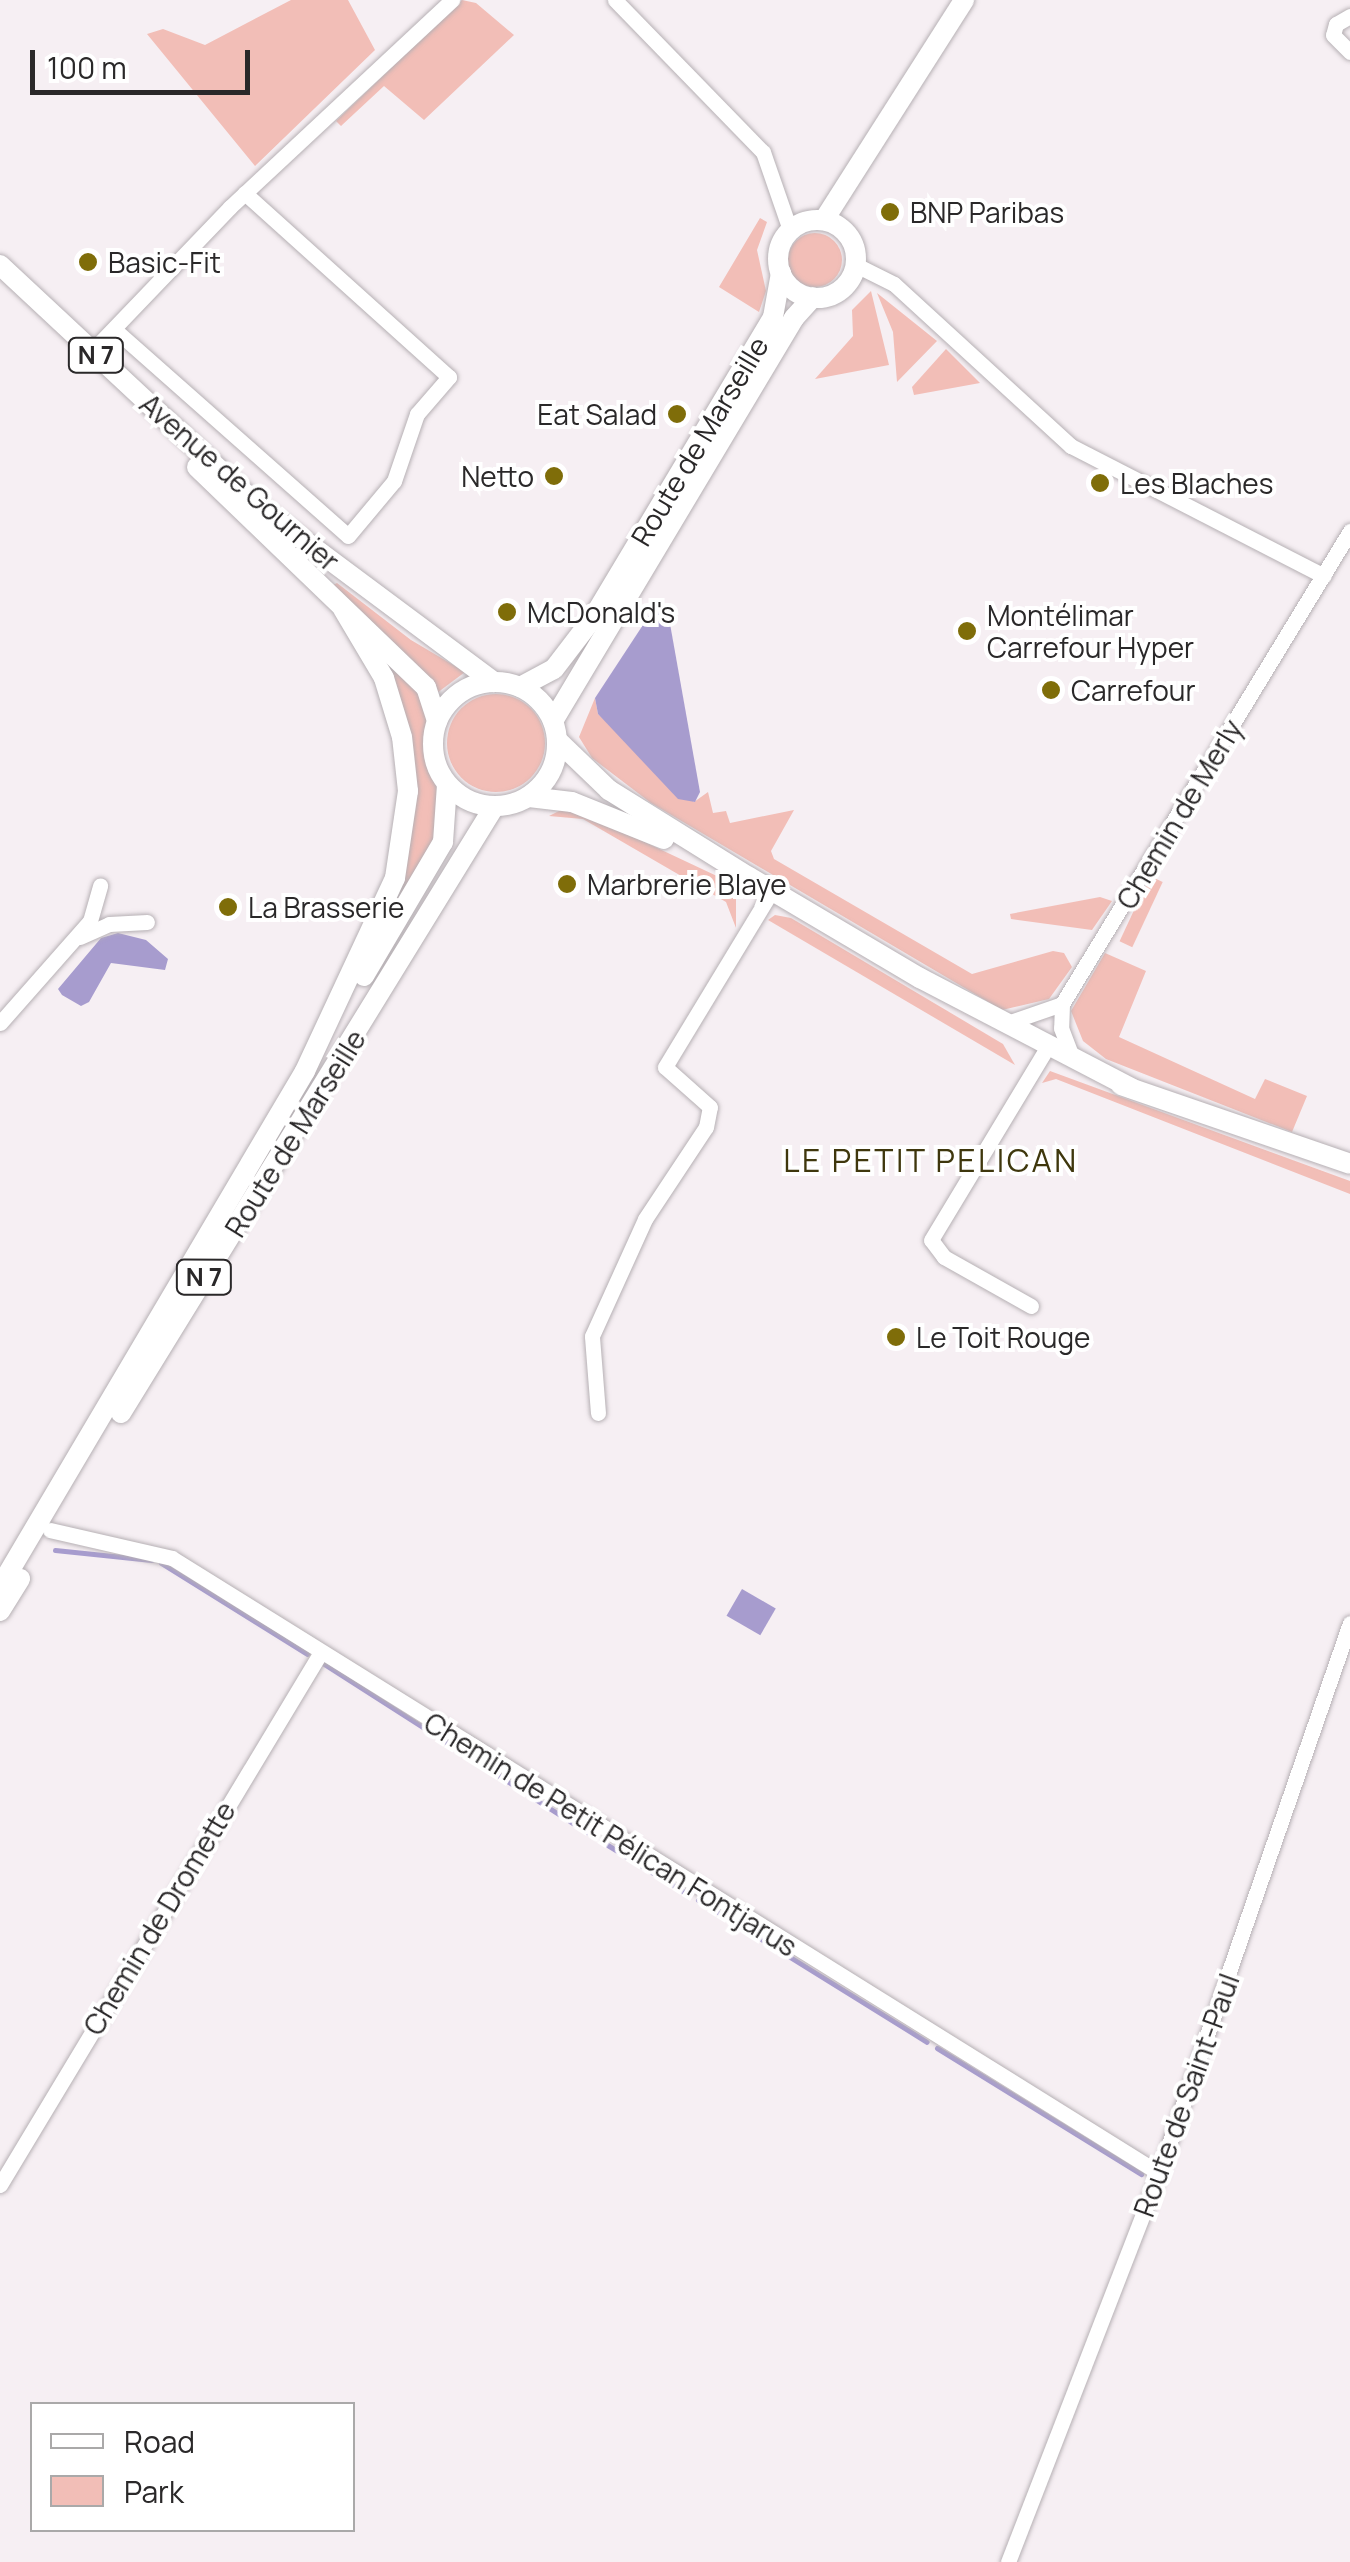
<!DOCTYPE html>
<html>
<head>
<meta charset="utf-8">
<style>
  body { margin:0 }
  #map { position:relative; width:1350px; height:2562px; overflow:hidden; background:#f6eff3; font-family:Manrope,sans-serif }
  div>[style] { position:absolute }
  .green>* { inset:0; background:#f2beb7; transform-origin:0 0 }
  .round { border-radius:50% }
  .water>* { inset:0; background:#a79cce; transform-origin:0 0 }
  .stream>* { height:5px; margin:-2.5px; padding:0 2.5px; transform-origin:2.5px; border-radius:2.5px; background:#a79cce }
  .roads { filter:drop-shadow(0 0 2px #b6b0b4) drop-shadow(0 0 2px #b6b0b4) }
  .minor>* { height:15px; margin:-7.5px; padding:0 7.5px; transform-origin:7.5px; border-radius:7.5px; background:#fff }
  .major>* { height:20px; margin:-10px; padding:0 10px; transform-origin:10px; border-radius:10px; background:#fff }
  .major>.ring { margin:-10px; padding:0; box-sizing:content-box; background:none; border:20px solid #fff; border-radius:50% }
  .dots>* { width:28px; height:28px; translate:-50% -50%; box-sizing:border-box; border:5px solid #fff; border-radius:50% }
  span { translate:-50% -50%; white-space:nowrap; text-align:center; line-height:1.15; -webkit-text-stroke:8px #fff; paint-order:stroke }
  .shield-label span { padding:2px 8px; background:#fff; border:2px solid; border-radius:8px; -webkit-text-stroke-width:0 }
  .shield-label { font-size:25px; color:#2a2829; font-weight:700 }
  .poi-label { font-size:28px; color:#2a2829 }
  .left { translate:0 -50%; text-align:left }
  .right { translate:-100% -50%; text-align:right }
  .street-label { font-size:28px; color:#2a2829 }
  .quarter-label { font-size:32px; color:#3f370d; letter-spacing:2.5px }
  .legend { position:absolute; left:30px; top:2402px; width:325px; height:130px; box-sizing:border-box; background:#fff; border:2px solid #aaa9a9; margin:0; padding:12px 18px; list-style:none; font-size:30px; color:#2a2829 }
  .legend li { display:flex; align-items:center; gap:20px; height:50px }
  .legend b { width:50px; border:2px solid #aaa9a9 }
  .scale { position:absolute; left:30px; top:50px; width:220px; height:45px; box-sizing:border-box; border:5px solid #2a2829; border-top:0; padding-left:12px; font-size:30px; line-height:35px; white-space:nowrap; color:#2a2829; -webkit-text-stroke:8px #fff; paint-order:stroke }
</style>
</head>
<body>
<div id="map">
  <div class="green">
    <div style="clip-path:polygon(291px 0,348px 0,375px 50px,255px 166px,147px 34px,163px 29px,205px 45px)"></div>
    <div style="clip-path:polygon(462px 0,476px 3px,514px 35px,424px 120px,384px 86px,341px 126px,336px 121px)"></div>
    <div style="clip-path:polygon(760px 218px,767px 222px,757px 250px,766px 291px,759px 312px,719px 287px)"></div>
    <div class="round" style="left:788px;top:233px;width:54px;height:54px"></div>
    <div style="clip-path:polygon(871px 291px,889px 365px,815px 379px,853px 336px,852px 310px)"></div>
    <div style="clip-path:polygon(877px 293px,937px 341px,897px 382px,893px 332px)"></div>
    <div style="clip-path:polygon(946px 349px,980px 383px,914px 395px,912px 387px)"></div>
    <div style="clip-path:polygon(337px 583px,411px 640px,465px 672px,437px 693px,331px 586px)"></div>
    <div style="clip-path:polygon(374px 641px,405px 670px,429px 710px,425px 759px,441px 798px,435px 845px,373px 945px,413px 823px)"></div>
    <div class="round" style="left:447px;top:694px;width:98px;height:98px"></div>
    <div style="clip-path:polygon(595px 698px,598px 714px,694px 802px,708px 792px,713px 813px,726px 811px,730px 823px,794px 810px,771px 851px,774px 859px,972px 974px,1053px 951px,1064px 953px,1072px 967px,1049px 999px,1002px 1010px,651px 803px,592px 758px,579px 737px)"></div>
    <div style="clip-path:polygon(561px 810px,585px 814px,736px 885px,736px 928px,726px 902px,583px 819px,549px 816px)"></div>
    <div style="left:1150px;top:876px;width:14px;height:72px;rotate:25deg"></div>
    <div style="clip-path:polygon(1100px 897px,1112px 901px,1092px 930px,1011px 919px,1010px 914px)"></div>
    <div style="clip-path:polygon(775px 915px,791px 918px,1003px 1044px,1015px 1065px,768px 920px)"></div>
    <div style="clip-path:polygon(1105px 953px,1146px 971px,1119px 1037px,1255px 1099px,1265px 1079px,1307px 1096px,1292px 1132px,1106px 1059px,1083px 1041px,1071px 1011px)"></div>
    <div style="clip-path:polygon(1050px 1071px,1350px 1181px,1350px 1194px,1056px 1079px,1042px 1083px)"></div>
  </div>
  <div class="water">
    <div style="clip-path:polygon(658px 602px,667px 607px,700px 792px,695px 802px,678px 799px,598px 714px,595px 698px)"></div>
    <div style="clip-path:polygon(118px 933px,146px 940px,168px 959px,165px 970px,111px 963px,89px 1002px,81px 1006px,62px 995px,58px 989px,101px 938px)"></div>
    <div style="left:742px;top:1589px;width:39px;height:31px;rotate:30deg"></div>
  </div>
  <div class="stream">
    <div style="left:55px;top:1550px;width:97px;rotate:5.9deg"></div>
    <div style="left:161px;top:1563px;width:172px;rotate:31.9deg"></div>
    <div style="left:324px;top:1664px;width:312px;rotate:32.6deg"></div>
    <div style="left:601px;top:1841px;width:100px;rotate:31.5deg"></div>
    <div style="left:698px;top:1900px;width:269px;rotate:31.8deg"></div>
    <div style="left:937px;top:2048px;width:240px;rotate:31.7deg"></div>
  </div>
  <div class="roads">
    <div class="minor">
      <div style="left:615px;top:0;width:212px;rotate:45.8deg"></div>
      <div style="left:763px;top:152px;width:83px;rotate:70.9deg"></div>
      <div style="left:1350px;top:16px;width:16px;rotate:150deg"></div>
      <div style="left:1336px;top:24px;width:11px;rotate:105deg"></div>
      <div style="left:1333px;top:35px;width:24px;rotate:45deg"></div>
      <div style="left:856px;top:265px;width:42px;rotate:26.6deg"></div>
      <div style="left:894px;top:284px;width:240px;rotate:42.5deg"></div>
      <div style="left:1071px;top:446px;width:284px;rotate:27.2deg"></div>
      <div style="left:114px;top:329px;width:312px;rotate:41.5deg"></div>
      <div style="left:348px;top:536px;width:72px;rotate:-50.1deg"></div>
      <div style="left:394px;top:481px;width:71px;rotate:-71.1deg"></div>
      <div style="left:417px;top:414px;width:49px;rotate:-49.1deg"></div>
      <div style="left:449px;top:377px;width:275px;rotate:-138deg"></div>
      <div style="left:92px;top:351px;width:199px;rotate:-46.2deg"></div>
      <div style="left:230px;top:207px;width:304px;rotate:-43deg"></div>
      <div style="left:80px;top:937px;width:32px;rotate:-24deg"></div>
      <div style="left:109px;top:924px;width:38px;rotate:-3deg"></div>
      <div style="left:1062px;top:1004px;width:24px;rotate:92deg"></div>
      <div style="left:1061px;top:1028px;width:28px;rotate:69deg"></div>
      <div style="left:1010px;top:1022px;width:55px;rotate:-19.1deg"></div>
      <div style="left:1062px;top:1004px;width:554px;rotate:-58.66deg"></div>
      <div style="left:0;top:1023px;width:136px;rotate:-48.6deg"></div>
      <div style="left:90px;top:921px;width:37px;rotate:-74deg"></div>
      <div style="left:1031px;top:1306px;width:100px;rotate:-150.6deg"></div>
      <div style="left:944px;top:1257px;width:21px;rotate:-127deg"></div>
      <div style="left:931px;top:1240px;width:218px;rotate:-58.9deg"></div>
      <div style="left:598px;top:1413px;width:77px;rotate:-94.5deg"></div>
      <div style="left:592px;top:1336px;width:128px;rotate:-65.6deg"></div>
      <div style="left:645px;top:1219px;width:110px;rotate:-56.5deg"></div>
      <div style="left:706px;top:1127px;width:20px;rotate:-79deg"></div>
      <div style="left:710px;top:1107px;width:60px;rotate:-138.4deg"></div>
      <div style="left:665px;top:1067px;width:207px;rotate:-58.8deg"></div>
      <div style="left:50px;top:1530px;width:125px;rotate:12.9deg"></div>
      <div style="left:172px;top:1558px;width:1163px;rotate:31.93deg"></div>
      <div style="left:0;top:2185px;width:622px;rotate:-58.94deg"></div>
      <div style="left:1008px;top:2562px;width:417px;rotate:-68.8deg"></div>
      <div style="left:1159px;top:2173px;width:582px;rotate:-70.85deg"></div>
    </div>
    <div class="major">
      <div style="left:824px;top:220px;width:261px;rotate:-57.5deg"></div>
      <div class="ring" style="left:778px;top:220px;width:58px;height:58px"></div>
      <div style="left:0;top:265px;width:359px;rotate:43deg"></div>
      <div style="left:263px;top:510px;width:288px;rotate:36.7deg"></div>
      <div style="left:197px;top:467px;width:318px;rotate:43.9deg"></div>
      <div style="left:426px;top:687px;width:36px;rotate:72deg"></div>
      <div class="ring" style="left:433px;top:682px;width:104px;height:104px"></div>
      <div style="left:520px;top:687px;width:38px;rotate:-28deg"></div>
      <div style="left:554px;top:669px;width:64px;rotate:-52.6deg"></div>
      <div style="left:593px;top:618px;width:351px;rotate:-59.1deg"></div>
      <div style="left:773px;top:317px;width:45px;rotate:-79.7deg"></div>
      <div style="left:553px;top:721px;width:470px;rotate:-59.1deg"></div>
      <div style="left:794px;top:318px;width:28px;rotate:-48deg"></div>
      <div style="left:558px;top:741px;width:71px;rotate:43.9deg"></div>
      <div style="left:609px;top:790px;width:165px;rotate:31.9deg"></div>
      <div style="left:749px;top:877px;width:199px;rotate:30.6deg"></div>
      <div style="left:920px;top:978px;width:238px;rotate:27.5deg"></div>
      <div style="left:529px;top:797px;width:43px;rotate:6.6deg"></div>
      <div style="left:572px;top:802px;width:99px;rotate:21.9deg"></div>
      <div style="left:364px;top:976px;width:156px;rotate:-59.5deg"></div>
      <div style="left:443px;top:842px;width:57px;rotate:-86deg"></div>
      <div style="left:1121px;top:1085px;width:242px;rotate:19deg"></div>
      <div style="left:121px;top:1413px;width:712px;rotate:-58.39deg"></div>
      <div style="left:0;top:1587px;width:599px;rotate:-59.41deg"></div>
      <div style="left:305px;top:1071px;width:213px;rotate:-65deg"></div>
      <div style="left:395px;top:878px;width:88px;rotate:-81.5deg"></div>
      <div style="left:408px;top:791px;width:54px;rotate:-96.3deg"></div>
      <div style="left:402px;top:737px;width:62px;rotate:-107deg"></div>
      <div style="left:384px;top:678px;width:80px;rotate:-120.7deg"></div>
      <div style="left:0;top:1611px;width:38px;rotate:-58deg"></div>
    </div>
  </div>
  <div class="dots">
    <div style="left:890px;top:212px;background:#7f6d09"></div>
    <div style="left:88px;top:262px;background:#7f6d09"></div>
    <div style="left:677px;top:414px;background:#7f6d09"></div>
    <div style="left:554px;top:476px;background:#7f6d09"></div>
    <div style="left:1100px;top:483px;background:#7f6d09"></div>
    <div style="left:507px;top:612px;background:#7f6d09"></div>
    <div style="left:967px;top:631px;background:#7f6d09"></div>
    <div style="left:1051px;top:690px;background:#7f6d09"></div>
    <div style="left:567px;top:884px;background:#7f6d09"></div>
    <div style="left:228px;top:907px;background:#7f6d09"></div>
    <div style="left:896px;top:1337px;background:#7f6d09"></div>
  </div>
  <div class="shield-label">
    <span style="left:96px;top:355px">N 7</span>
    <span style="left:204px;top:1277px">N 7</span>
  </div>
  <div class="poi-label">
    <span class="left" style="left:910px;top:212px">BNP Paribas</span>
    <span class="left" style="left:108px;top:262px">Basic-Fit</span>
    <span class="right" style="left:657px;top:414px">Eat Salad</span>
    <span class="right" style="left:534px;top:476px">Netto</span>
    <span class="left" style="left:1120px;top:483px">Les Blaches</span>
    <span class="left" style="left:527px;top:612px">McDonald's</span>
    <span class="left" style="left:987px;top:631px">Montélimar<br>Carrefour Hyper</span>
    <span class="left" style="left:1071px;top:690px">Carrefour</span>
    <span class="left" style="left:587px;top:884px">Marbrerie Blaye</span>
    <span class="left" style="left:248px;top:907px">La Brasserie</span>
    <span class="left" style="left:916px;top:1337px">Le Toit Rouge</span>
  </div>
  <div class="street-label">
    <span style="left:699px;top:441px;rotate:-59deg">Route de Marseille</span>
    <span style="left:240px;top:482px;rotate:41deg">Avenue de Gournier</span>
    <span style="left:1179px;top:814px;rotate:-59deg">Chemin de Merly</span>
    <span style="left:295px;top:1133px;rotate:-58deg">Route de Marseille</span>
    <span style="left:611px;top:1834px;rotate:32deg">Chemin de Petit Pélican Fontjarus</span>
    <span style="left:159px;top:1918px;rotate:-59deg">Chemin de Dromette</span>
    <span style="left:1186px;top:2095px;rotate:-70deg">Route de Saint-Paul</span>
  </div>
  <div class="quarter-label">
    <span style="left:931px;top:1160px">LE PETIT PELICAN</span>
  </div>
  <ul class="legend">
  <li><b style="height:12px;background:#fff"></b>Road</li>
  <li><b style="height:28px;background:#f2beb7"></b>Park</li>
  </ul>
  <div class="scale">100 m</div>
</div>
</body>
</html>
